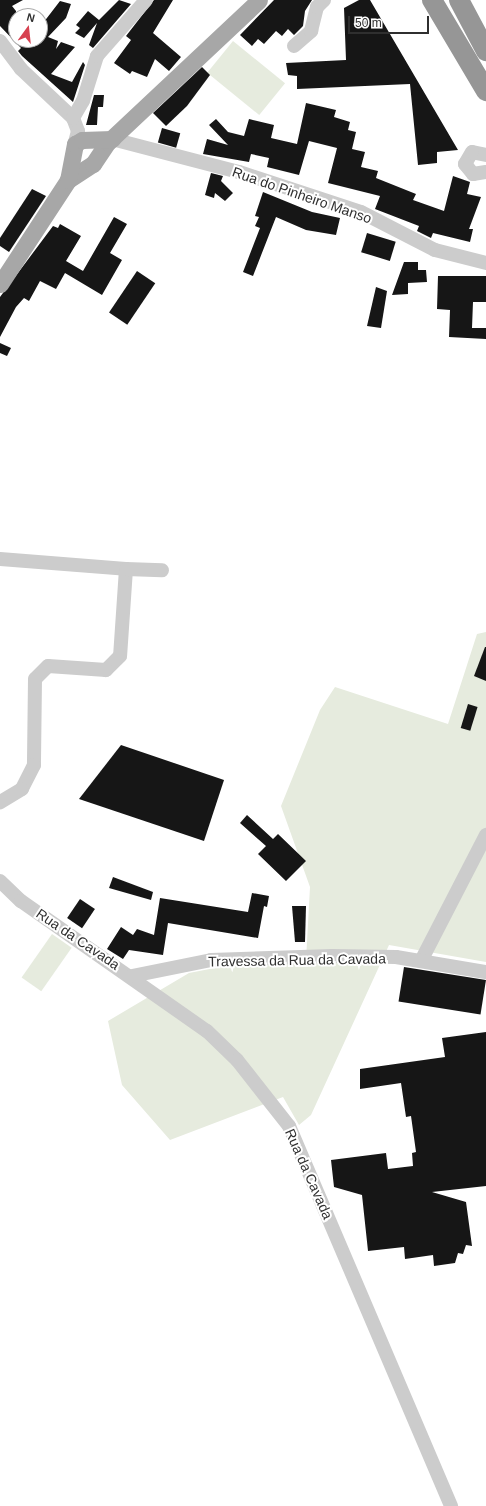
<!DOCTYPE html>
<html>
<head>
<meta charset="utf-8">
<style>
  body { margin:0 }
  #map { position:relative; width:486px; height:1506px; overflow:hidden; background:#fff; font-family:Arial,sans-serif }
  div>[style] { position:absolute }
  .green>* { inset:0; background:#e6ebde; transform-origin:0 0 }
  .building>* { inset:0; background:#161616; transform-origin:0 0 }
  .minor>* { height:14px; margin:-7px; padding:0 7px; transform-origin:7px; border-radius:7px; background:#ccc }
  .major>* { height:17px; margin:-8.5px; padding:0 8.5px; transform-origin:8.5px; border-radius:8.5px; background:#a7a7a7 }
  .highway>* { height:20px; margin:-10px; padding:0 10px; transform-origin:10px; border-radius:10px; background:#969696 }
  span { translate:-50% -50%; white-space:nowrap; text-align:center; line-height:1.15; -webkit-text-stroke:4px #fff; paint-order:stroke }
  .street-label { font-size:14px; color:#2f2f2f }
  .north { position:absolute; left:8px; top:8px; width:40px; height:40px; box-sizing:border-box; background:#fff; border:1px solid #acacac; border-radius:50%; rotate:15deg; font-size:11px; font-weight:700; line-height:16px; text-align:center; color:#2f2f2f }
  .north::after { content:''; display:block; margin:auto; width:14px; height:18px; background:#d74150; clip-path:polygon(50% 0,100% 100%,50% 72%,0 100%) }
  .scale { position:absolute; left:348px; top:16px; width:81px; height:18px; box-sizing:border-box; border:2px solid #2f2f2f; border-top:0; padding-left:5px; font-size:12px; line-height:14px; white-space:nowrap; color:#2f2f2f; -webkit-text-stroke:3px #fff; paint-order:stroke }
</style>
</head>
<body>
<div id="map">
  <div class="green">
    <div style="left:233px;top:41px;width:67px;height:41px;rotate:39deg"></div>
    <div style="clip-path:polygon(486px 632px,486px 962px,389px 945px,311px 1115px,299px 1125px,283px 1097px,170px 1140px,122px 1085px,108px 1021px,189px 973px,256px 960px,306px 960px,310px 887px,281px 806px,320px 710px,335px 687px,448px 724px,477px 634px)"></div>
    <div style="left:52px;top:934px;width:24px;height:53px;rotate:35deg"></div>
  </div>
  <div class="building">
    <div style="clip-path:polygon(0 0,23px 0,12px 6px,16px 11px,16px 40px,40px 40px,40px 27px,60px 1px,71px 4px,66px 18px,48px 37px,58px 41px,56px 49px,61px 42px,75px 47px,51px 74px,72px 82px,83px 62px,85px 65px,73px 102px,22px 56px,18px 51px,21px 48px,0 26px)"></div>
    <div style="clip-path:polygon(119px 0,131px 4px,93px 48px,89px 45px,97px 23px,84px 38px,75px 33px,80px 28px,76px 25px,88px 11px,99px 20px)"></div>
    <div style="clip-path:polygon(154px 0,173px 0,153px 33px,181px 57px,169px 71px,155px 59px,147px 77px,132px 71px,130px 74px,114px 63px,131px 40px,126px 36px)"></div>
    <div style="clip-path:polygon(274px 0,312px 0,305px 11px,303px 26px,294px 35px,288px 29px,282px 36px,276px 31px,264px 44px,258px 39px,252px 46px,240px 35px)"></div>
    <div style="clip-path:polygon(359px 0,370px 0,458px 150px,437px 152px,437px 163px,418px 165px,410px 84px,297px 89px,297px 76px,288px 75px,286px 63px,346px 60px,344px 8px)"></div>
    <div style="clip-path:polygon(202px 67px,210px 75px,187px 106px,166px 126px,153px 113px)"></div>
    <div style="clip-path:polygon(94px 95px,104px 95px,103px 107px,98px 107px,97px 125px,86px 125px)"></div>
    <div style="clip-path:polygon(306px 103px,336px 110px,334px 117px,350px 122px,348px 130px,356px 132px,352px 149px,365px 152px,361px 167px,378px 171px,376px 178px,416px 194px,413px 200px,444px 211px,453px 176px,470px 182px,467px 194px,481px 197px,469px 229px,473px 229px,470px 242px,433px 233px,431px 238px,417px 231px,419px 226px,375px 209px,380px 196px,328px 183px,337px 148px,309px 141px,299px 175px,267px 167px,269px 158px,251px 154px,249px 162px,203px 154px,207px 139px,228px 145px,209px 125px,216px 119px,228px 132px,244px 136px,249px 119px,274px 125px,271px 138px,297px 144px)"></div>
    <div style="left:162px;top:128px;width:19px;height:15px;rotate:16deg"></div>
    <div style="clip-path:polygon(211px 173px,223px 176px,221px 181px,233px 193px,225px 201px,215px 193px,214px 198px,205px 195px)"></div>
    <div style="clip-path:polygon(32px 189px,46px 196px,9px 252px,0 246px,0 238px)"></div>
    <div style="clip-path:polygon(263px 192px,312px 212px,340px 218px,336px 235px,306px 230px,276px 217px,253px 276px,243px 272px,260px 228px,255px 226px,259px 217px,255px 216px)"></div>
    <div style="clip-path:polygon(114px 217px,127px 224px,110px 253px,122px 260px,102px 295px,65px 273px,56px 289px,40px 281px,29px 301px,24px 298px,16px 307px,0 337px,0 297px,53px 226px,58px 228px,60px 224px,81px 236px,66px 261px,83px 271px)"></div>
    <div style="left:367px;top:233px;width:30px;height:20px;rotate:17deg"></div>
    <div style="clip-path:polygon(404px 262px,418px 262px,418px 270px,426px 270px,427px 282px,408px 283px,408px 294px,392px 295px)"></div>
    <div style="left:137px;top:271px;width:22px;height:50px;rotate:34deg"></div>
    <div style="clip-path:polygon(438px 276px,486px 276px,486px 302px,473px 302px,472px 328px,486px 328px,486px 339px,449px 337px,450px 310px,437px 309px)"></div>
    <div style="clip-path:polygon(376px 287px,387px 291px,381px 328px,367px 326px)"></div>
    <div style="clip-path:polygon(0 343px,11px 348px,7px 356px,0 353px)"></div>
    <div style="clip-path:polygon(485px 647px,486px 647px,486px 681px,474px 676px)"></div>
    <div style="left:468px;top:704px;width:10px;height:25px;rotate:17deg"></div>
    <div style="clip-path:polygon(121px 745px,224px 780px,204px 841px,79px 799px)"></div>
    <div style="clip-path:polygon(247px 815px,273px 839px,278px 834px,306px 861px,286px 881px,258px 854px,266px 846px,240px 823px)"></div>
    <div style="clip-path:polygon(113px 877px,153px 892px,151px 900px,109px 888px)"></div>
    <div style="clip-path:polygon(252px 893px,269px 896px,267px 907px,264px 906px,258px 938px,168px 923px,163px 955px,129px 950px,123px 959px,107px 949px,121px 927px,133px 935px,137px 929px,154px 935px,160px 898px,248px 912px)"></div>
    <div style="left:80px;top:899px;width:18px;height:23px;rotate:34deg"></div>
    <div style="clip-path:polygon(292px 906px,306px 906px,305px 942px,295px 942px)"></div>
    <div style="left:404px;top:967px;width:83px;height:35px;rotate:9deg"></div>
    <div style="clip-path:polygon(486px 1032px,486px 1186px,432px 1192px,466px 1202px,472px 1246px,466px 1245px,463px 1254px,458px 1253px,455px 1263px,434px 1266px,433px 1255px,405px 1259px,404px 1247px,368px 1251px,362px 1195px,334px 1187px,331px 1160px,386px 1153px,388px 1169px,413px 1166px,412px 1153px,416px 1152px,411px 1116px,406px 1117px,401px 1083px,360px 1089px,360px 1069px,445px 1057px,442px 1038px)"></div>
  </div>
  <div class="minor">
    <div style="left:0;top:41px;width:35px;rotate:53deg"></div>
    <div style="left:21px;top:69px;width:71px;rotate:43.3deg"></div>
    <div style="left:73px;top:118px;width:14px;rotate:69deg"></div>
    <div style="left:78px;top:131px;width:16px;rotate:105deg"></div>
    <div style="left:294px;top:46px;width:23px;rotate:-41deg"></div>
    <div style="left:311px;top:31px;width:25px;rotate:-76deg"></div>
    <div style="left:317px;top:7px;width:10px;rotate:-45deg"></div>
    <div style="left:73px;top:118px;width:20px;rotate:-60deg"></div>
    <div style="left:83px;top:101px;width:47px;rotate:-72.7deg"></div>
    <div style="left:97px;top:56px;width:74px;rotate:-48.8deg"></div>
    <div style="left:112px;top:139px;width:131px;rotate:14.6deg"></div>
    <div style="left:239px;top:172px;width:128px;rotate:18.2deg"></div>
    <div style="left:361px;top:212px;width:83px;rotate:27.2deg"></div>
    <div style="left:435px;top:250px;width:53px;rotate:14.3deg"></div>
    <div style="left:486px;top:155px;width:14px;rotate:-168deg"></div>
    <div style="left:472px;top:152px;width:14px;rotate:120deg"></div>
    <div style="left:465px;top:164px;width:13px;rotate:51deg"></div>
    <div style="left:473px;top:174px;width:13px;rotate:-9deg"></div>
    <div style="left:0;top:559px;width:126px;rotate:4.5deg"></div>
    <div style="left:126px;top:569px;width:87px;rotate:93.9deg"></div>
    <div style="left:120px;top:656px;width:20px;rotate:135deg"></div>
    <div style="left:106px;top:670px;width:58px;rotate:-176.1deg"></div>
    <div style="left:48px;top:666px;width:18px;rotate:135deg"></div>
    <div style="left:35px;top:679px;width:86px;rotate:90.7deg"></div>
    <div style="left:34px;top:765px;width:27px;rotate:117deg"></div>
    <div style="left:22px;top:789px;width:26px;rotate:149deg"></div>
    <div style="left:126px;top:569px;width:36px;rotate:2deg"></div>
    <div style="left:0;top:881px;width:29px;rotate:44deg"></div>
    <div style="left:21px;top:901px;width:227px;rotate:35deg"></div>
    <div style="left:207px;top:1031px;width:42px;rotate:44deg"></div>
    <div style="left:237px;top:1060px;width:84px;rotate:51.8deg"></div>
    <div style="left:289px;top:1126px;width:413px;rotate:66.9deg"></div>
    <div style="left:421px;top:961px;width:142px;rotate:-62.7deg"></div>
    <div style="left:132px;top:976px;width:81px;rotate:-11.4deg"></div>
    <div style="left:211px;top:960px;width:121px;rotate:-1.9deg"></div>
    <div style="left:332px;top:956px;width:64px;rotate:0.9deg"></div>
    <div style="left:396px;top:957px;width:91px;rotate:9.5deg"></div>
  </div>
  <div class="major">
    <div style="left:68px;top:180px;width:30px;rotate:-33deg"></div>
    <div style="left:93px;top:164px;width:27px;rotate:-56deg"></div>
    <div style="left:108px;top:142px;width:207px;rotate:-43.2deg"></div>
    <div style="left:0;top:284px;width:124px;rotate:-56.8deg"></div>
    <div style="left:68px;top:180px;width:37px;rotate:-79deg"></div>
    <div style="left:75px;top:144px;width:8px;rotate:-30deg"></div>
    <div style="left:82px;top:140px;width:30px;rotate:-2deg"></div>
  </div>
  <div class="highway">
    <div style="left:432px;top:0;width:106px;rotate:59.3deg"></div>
    <div style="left:459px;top:0;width:58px;rotate:62.1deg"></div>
  </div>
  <div class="street-label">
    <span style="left:302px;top:195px;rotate:19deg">Rua do Pinheiro Manso</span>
    <span style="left:78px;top:939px;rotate:34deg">Rua da Cavada</span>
    <span style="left:297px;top:960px;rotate:-1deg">Travessa da Rua da Cavada</span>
    <span style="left:309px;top:1174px;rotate:66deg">Rua da Cavada</span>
  </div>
  <div class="north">N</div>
  <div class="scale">50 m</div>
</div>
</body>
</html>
